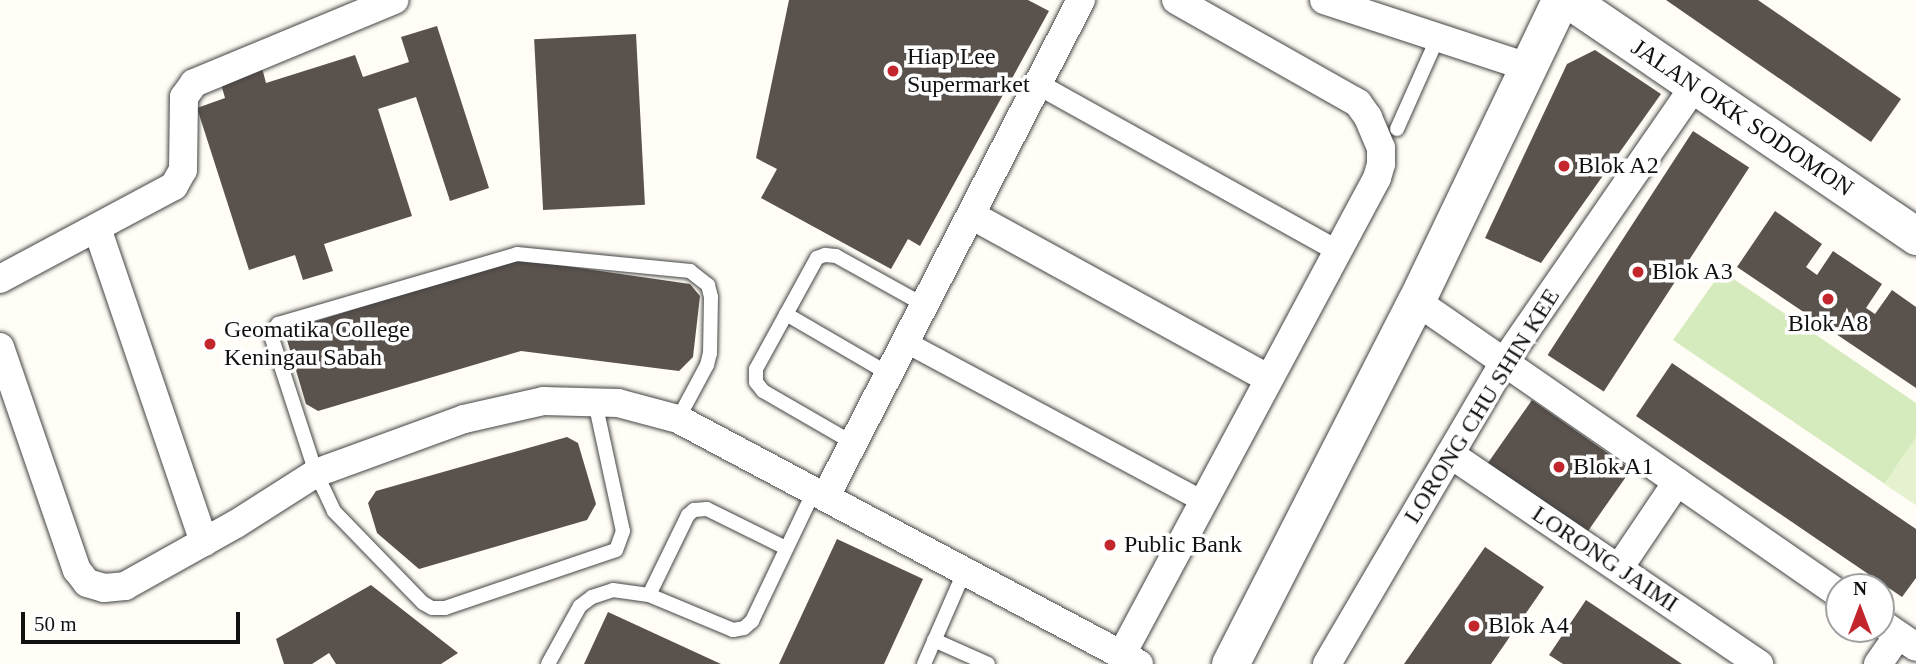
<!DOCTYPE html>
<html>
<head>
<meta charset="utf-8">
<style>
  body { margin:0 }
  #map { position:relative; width:1916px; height:664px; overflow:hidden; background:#fffdf5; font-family:"Times New Roman",serif }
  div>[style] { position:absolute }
  .green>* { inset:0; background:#d5ebbd }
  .pitch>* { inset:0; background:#e6f2cf }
  .building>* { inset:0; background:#5a524d; transform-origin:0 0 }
  .roads { filter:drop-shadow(0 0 2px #444) drop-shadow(0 0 2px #444) }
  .service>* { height:14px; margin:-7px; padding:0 7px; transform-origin:7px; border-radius:7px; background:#fff }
  .pedestrian>* { height:21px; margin:-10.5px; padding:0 10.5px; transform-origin:10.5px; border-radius:10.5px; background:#fff }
  .minor>* { height:28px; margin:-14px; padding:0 14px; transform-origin:14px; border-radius:14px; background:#fff }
  .tertiary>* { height:37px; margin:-18.5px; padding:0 18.5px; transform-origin:18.5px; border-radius:18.5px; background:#fff }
  .dots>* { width:19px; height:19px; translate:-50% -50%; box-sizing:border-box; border:4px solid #fff; border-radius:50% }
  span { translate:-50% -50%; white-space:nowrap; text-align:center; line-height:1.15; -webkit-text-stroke:7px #fff; paint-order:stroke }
  .poi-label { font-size:24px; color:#111 }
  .left { translate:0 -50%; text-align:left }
  .street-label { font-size:24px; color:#111 }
  .north { position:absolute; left:1825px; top:573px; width:70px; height:70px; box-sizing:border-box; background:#fff; border:2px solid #a0a0a0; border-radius:50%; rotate:0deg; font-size:19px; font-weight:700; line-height:28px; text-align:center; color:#111 }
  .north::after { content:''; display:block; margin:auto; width:24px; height:32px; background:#c4262e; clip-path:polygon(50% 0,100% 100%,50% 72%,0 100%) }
  .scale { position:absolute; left:21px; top:612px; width:219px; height:32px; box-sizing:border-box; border:4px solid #111; border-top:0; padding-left:9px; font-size:21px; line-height:24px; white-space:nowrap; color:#111; -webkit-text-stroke:5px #fff; paint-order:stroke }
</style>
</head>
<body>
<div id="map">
  <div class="green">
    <div style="clip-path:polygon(1722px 271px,1916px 403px,1916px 505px,1673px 340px)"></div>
  </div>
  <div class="pitch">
    <div style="clip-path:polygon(1916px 437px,1916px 505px,1884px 484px)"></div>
  </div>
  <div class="building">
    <div style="clip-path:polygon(789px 0,1028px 0,1049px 11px,920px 246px,908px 239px,891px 269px,761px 198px,777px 169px,756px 158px)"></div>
    <div style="clip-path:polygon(1666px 0,1758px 0,1901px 99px,1871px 142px)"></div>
    <div style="clip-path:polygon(437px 26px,489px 188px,450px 201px,416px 97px,378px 109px,412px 216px,324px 244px,333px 271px,303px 280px,295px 255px,249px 270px,197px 108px,225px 98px,219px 77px,261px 64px,266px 83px,355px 55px,363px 77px,409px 62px,401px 37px)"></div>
    <div style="left:636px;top:34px;width:171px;height:102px;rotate:87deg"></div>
    <div style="clip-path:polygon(1595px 50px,1661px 94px,1541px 263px,1485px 238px,1567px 64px)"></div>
    <div style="left:1693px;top:131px;width:67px;height:267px;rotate:33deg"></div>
    <div style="clip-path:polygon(1775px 211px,1822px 244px,1806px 267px,1817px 275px,1833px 251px,1882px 284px,1866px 308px,1875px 314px,1892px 290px,1916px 307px,1916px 388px,1737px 267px)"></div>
    <div style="clip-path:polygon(517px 259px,690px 284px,700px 296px,693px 357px,679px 371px,521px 351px,318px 411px,306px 404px,287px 340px,294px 328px)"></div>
    <div style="clip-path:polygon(1672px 363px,1916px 529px,1916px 578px,1902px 597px,1636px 416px)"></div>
    <div style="left:1532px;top:400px;width:121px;height:80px;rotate:35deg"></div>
    <div style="clip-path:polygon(567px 437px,578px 443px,596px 504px,587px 520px,419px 569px,377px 533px,368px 503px,376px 491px)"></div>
    <div style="clip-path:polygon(837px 539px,923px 579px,884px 664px,779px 664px)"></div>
    <div style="clip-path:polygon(1485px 547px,1544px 587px,1491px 664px,1404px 664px)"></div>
    <div style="clip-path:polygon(371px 585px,458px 653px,441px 664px,336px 664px,329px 653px,312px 664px,284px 664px,276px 639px)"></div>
    <div style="clip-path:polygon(1586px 600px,1682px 664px,1563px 664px,1549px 655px)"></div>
    <div style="clip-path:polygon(608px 612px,721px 664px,584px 664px)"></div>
  </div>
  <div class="roads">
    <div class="service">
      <div style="left:1397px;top:129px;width:101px;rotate:-66deg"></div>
      <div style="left:786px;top:314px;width:119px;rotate:30.2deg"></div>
      <div style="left:595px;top:402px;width:132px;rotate:77.8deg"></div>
      <div style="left:623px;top:531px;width:20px;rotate:110deg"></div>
      <div style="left:616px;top:550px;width:181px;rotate:161.3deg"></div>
      <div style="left:445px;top:608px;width:13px;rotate:180deg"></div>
      <div style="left:432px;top:608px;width:10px;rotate:-151deg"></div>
      <div style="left:423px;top:603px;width:128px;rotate:-134.1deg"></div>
      <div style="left:334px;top:511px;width:42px;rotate:-115.3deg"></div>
      <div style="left:316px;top:473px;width:142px;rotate:-108.1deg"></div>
      <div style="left:272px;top:338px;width:7px;rotate:-82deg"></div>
      <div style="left:273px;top:331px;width:9px;rotate:-54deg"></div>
      <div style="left:278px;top:324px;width:249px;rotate:-16.3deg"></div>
      <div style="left:517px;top:254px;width:174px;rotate:5.6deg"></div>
      <div style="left:690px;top:271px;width:23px;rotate:38deg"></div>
      <div style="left:708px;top:285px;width:12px;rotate:76deg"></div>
      <div style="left:711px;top:297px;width:56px;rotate:91deg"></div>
      <div style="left:710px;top:353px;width:12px;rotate:104deg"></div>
      <div style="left:707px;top:365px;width:61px;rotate:118.2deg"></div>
      <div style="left:853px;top:443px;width:104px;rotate:-150deg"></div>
      <div style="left:763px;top:391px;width:11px;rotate:-128deg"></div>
      <div style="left:756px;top:382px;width:13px;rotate:-90deg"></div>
      <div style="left:756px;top:369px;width:127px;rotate:-61.2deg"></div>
      <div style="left:817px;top:258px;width:9px;rotate:-21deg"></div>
      <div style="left:825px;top:255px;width:11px;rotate:5deg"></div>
      <div style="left:836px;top:256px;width:101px;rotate:29.1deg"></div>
      <div style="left:649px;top:595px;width:89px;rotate:-64deg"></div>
      <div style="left:688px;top:515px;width:8px;rotate:-40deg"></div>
      <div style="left:694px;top:510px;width:13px;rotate:-4deg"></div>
      <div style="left:707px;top:509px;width:88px;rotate:26.3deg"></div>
      <div style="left:934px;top:640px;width:59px;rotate:24deg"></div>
      <div style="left:548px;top:664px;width:66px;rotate:-61.1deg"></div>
      <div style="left:580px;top:606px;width:15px;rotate:-37deg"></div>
      <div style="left:592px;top:597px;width:22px;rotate:-18deg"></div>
      <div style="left:613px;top:590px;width:36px;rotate:8deg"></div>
      <div style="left:649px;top:595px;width:91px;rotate:22.6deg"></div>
      <div style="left:733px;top:630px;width:11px;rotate:-10deg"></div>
      <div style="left:744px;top:628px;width:11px;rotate:-41deg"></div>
      <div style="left:752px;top:621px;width:146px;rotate:-64.5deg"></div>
      <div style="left:924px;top:664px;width:103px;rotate:-66.4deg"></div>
    </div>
    <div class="pedestrian">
      <div style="left:1038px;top:84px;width:343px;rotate:29.1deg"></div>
      <div style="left:906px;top:342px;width:338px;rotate:28.2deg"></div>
    </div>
    <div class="minor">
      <div style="left:1324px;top:0;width:215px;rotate:18.2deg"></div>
      <div style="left:971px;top:215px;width:340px;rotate:28.8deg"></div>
      <div style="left:97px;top:228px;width:332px;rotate:71.2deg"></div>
      <div style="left:0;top:279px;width:197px;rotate:-28.1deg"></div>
      <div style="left:174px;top:186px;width:18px;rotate:-61deg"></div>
      <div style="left:183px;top:170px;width:73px;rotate:-89.2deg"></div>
      <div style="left:184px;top:97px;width:17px;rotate:-54deg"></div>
      <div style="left:194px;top:83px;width:217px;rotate:-22.5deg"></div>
      <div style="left:1416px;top:301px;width:515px;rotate:34.71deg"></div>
      <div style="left:0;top:347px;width:236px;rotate:71deg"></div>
      <div style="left:77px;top:570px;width:16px;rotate:52deg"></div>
      <div style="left:87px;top:583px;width:18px;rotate:16deg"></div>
      <div style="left:104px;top:588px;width:21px;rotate:-5deg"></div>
      <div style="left:125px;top:586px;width:127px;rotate:-29.2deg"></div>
      <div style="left:236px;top:524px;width:95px;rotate:-32.5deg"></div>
      <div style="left:316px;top:473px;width:158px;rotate:-20deg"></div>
      <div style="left:464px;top:419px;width:81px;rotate:-12.8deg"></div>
      <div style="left:543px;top:401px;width:75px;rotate:1.5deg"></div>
      <div style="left:618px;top:403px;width:62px;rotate:14.9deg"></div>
      <div style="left:678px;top:419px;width:522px;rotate:27.99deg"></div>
      <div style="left:1450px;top:454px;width:374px;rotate:34.2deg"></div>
      <div style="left:826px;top:496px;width:558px;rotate:-62.79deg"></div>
      <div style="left:1619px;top:568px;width:104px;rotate:-56deg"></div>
      <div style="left:1881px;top:623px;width:42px;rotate:34.4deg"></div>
      <div style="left:1122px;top:654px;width:540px;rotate:-61.82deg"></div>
      <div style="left:1377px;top:178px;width:15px;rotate:-74deg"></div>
      <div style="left:1381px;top:164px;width:16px;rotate:-90deg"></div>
      <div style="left:1381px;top:148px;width:34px;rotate:-113deg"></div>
      <div style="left:1368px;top:117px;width:17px;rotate:-126deg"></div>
      <div style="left:1358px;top:103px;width:209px;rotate:-150.5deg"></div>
      <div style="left:1327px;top:664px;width:350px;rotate:-59.6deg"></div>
      <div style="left:1504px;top:362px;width:336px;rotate:-55.4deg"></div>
      <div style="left:1878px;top:664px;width:35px;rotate:-55deg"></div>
    </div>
    <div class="tertiary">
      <div style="left:1569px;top:0;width:420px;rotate:34.2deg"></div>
      <div style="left:1230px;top:664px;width:408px;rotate:-62.9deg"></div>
      <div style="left:1416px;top:301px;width:334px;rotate:-64.4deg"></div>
    </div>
  </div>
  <div class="dots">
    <div style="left:893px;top:71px;background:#c4262e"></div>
    <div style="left:1564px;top:166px;background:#c4262e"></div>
    <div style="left:1638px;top:272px;background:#c4262e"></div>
    <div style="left:1828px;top:299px;background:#c4262e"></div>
    <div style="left:210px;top:344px;background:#c4262e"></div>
    <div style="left:1559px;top:467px;background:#c4262e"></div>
    <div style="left:1110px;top:545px;background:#c4262e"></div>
    <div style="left:1474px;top:626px;background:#c4262e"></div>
  </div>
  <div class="poi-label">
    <span class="left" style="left:907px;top:71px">Hiap Lee<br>Supermarket</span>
    <span class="left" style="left:1578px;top:166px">Blok A2</span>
    <span class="left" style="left:1652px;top:272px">Blok A3</span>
    <span style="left:1828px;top:324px">Blok A8</span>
    <span class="left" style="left:224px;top:344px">Geomatika College<br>Keningau Sabah</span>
    <span class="left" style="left:1573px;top:467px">Blok A1</span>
    <span class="left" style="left:1124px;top:545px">Public Bank</span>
    <span class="left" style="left:1488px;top:626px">Blok A4</span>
  </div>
  <div class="street-label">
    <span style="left:1742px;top:118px;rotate:34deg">JALAN OKK SODOMON</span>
    <span style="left:1482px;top:406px;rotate:-58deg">LORONG CHU SHIN KEE</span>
    <span style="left:1605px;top:559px;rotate:34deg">LORONG JAIMI</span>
  </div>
  <div class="north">N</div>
  <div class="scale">50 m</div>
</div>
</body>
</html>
